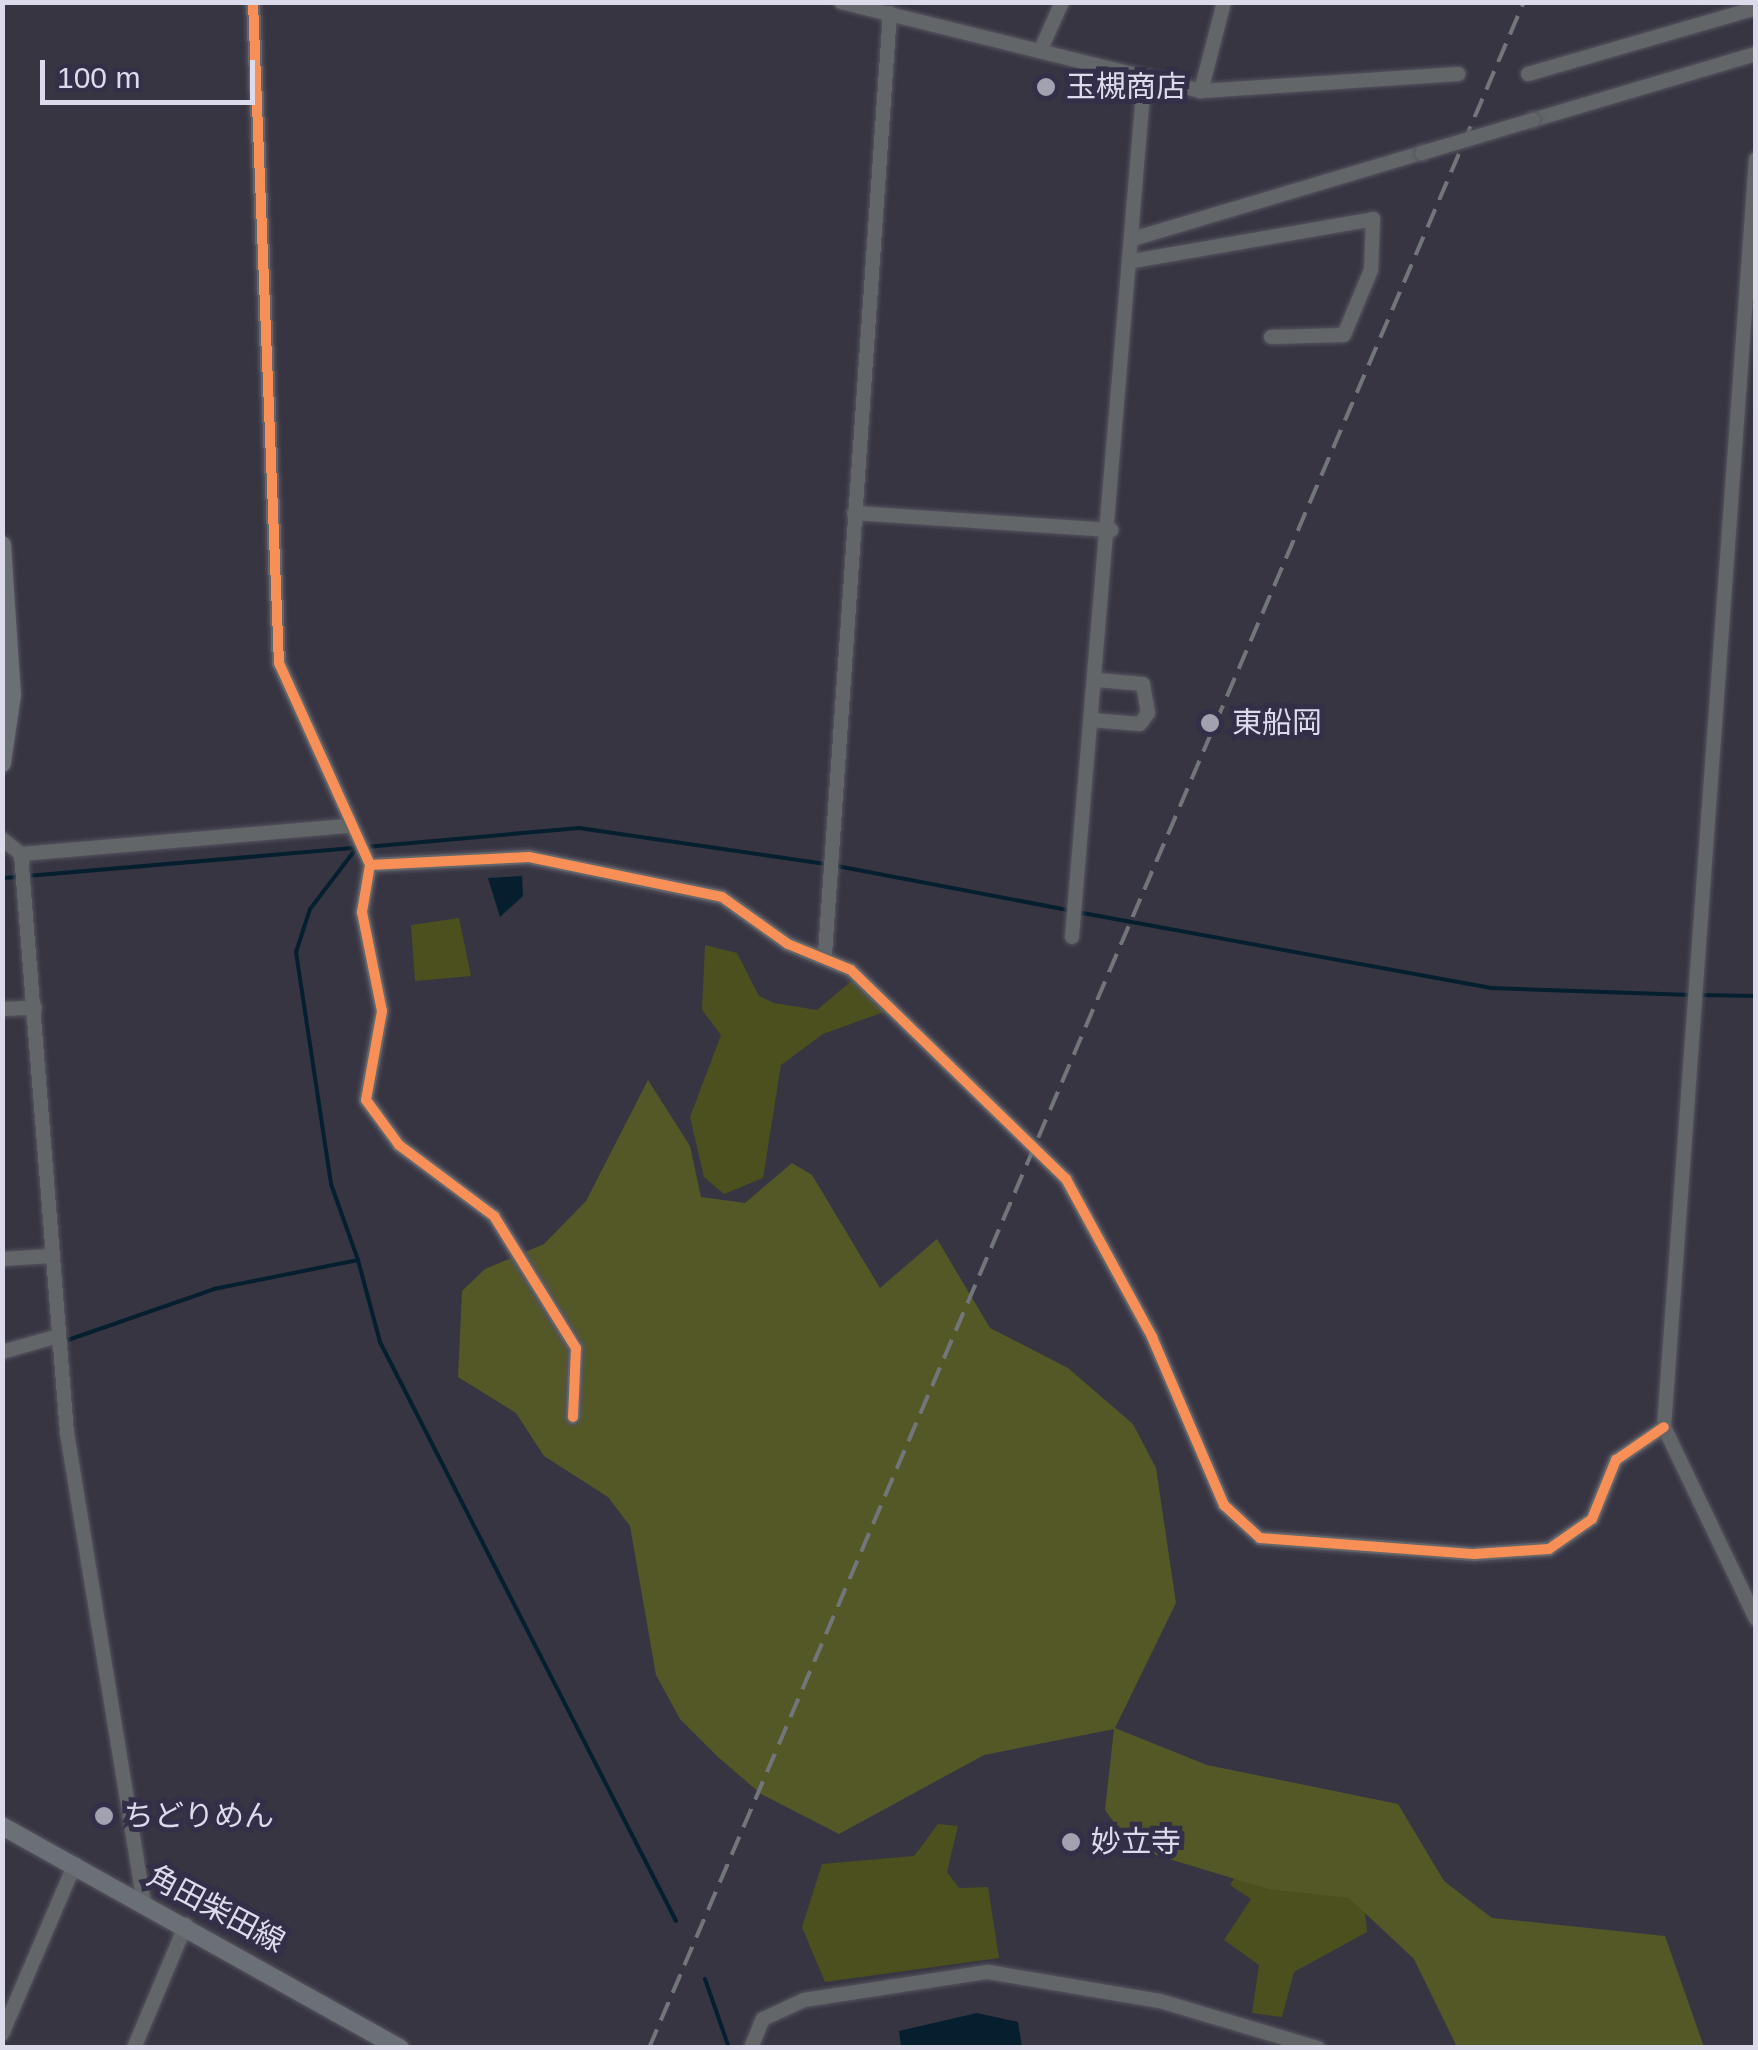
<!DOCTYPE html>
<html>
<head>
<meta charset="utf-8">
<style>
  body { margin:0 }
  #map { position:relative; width:1758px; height:2050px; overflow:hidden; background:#373542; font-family:Arial,"Noto Sans JP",sans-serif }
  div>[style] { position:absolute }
  .green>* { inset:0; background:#4c501e }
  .forest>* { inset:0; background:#545826 }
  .water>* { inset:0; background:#051f2f }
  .stream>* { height:4px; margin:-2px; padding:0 2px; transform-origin:2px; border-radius:2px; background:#051f2f }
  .roads { filter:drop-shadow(0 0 2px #565460) drop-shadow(0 0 2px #565460) }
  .minor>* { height:14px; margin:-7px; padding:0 7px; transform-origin:7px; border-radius:7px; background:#626669 }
  .major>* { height:18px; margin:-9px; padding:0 9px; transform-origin:9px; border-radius:9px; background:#6a7075 }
  .rail>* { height:4px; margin-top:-2px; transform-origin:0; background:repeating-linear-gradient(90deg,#72757a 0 20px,transparent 0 30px) }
  .bridges { filter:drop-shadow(0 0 2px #565460) drop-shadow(0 0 2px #565460) }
  .minor-bridge>* { height:14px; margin:-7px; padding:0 7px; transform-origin:7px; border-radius:7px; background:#626669 }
  .cycleway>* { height:10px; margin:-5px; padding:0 5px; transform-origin:5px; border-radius:5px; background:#f78f57 }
  .dots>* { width:28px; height:28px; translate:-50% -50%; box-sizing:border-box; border:5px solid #332f48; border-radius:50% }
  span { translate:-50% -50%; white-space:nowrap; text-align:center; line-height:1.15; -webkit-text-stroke:10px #332f48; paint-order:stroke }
  .poi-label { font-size:30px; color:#dcdbeb }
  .left { translate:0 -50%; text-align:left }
  .street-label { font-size:30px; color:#dcdbeb }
  .frame { position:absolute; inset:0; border:5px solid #dcdbeb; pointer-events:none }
  .scale { position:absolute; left:40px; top:60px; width:215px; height:45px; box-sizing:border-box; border:5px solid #dcdbeb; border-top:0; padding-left:12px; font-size:30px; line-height:35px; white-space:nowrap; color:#dcdbeb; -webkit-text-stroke:8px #332f48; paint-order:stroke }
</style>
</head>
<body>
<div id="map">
  <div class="green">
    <div style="clip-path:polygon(459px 918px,471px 976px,415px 981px,411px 925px)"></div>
    <div style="clip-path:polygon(705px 945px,737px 953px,759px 996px,774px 1003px,817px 1010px,856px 977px,884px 1012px,823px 1034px,781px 1065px,763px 1178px,724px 1194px,704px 1177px,690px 1117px,721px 1035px,702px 1010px)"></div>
    <div style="clip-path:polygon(1271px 1817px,1364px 1903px,1367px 1932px,1294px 1972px,1282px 2017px,1252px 2013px,1259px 1965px,1224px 1940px,1251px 1899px,1230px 1885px)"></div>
    <div style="clip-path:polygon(938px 1824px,958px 1826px,947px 1872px,959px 1888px,988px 1887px,999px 1958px,825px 1982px,802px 1927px,822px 1864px,914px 1856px)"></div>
  </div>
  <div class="forest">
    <div style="clip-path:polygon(648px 1080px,690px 1146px,701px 1197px,745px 1203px,792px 1163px,812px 1175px,880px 1288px,937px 1239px,990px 1328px,1068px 1368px,1133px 1424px,1156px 1468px,1176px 1603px,1115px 1728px,1207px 1765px,1398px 1804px,1444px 1881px,1492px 1918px,1665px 1936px,1704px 2047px,1457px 2047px,1414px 1959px,1349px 1898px,1268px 1889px,1133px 1848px,1105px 1810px,1114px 1729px,984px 1755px,839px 1834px,761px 1794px,718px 1757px,680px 1719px,656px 1675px,630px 1526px,608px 1497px,544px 1456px,516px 1413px,458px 1377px,462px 1291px,485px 1269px,544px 1244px,586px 1201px)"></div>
  </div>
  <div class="water">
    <div style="clip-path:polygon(522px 876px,523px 896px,500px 917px,488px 878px)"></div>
    <div style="clip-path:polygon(977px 2013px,1018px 2022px,1022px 2047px,901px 2047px,899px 2031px)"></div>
  </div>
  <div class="stream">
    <div style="left:366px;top:847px;width:214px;rotate:-5.1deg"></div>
    <div style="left:579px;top:828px;width:251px;rotate:8.3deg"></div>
    <div style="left:355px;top:850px;width:74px;rotate:127.3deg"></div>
    <div style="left:310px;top:909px;width:45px;rotate:108deg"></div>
    <div style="left:296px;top:952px;width:235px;rotate:81.4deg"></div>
    <div style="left:331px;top:1184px;width:81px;rotate:70.4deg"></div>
    <div style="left:837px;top:866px;width:235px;rotate:10.8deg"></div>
    <div style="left:27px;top:876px;width:330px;rotate:-4.9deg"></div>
    <div style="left:2px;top:878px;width:16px;rotate:-4deg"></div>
    <div style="left:1077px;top:912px;width:421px;rotate:10.4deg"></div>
    <div style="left:1491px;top:988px;width:200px;rotate:2deg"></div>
    <div style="left:1700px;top:995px;width:56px;rotate:1deg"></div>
    <div style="left:65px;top:1341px;width:158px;rotate:-19.2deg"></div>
    <div style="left:214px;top:1289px;width:147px;rotate:-11.4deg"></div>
    <div style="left:358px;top:1260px;width:85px;rotate:75deg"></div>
    <div style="left:380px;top:1342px;width:650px;rotate:62.92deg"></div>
    <div style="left:705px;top:1979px;width:73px;rotate:70.8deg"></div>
  </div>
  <div class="roads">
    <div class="minor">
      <div style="left:253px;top:2px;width:662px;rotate:87.75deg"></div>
      <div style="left:279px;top:663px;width:222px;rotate:65.7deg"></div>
      <div style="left:370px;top:865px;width:48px;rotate:99.7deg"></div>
      <div style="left:362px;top:912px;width:101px;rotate:78.6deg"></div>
      <div style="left:382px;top:1011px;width:90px;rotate:100.2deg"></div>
      <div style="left:366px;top:1100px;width:56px;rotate:53.7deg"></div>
      <div style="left:399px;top:1145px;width:119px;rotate:36.8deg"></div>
      <div style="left:494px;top:1216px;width:155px;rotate:58.2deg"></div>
      <div style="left:576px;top:1348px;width:69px;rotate:92.5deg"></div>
      <div style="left:841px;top:2px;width:371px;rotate:13.9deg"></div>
      <div style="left:1201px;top:91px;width:258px;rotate:-3.8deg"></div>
      <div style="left:1042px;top:47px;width:49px;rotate:-66deg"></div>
      <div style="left:1528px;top:74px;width:237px;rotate:-16.1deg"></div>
      <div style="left:1201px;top:91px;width:92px;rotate:-75.5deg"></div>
      <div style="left:1533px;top:120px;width:233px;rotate:-16.5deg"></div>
      <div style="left:1756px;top:159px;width:1271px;rotate:94.15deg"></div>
      <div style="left:1664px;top:1427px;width:213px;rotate:64.4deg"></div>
      <div style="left:1136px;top:238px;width:298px;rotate:-16.6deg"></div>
      <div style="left:1133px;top:261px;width:244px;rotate:-9.9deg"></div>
      <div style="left:1373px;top:219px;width:51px;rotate:92.2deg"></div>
      <div style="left:1371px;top:270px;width:70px;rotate:112.6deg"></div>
      <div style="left:1344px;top:335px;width:73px;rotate:178.4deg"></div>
      <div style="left:854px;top:513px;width:258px;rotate:3.8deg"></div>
      <div style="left:1091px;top:720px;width:49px;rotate:4.7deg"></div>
      <div style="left:1140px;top:724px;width:14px;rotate:-54deg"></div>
      <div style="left:1148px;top:713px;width:29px;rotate:-100deg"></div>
      <div style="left:1143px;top:684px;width:46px;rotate:-175deg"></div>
      <div style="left:2px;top:839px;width:24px;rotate:38deg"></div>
      <div style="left:21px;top:854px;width:330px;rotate:-4.9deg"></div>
      <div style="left:21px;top:854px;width:581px;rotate:85.46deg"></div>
      <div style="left:67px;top:1433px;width:475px;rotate:80.7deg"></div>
      <div style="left:370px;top:865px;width:159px;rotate:-2.9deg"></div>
      <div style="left:529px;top:857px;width:197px;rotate:11.7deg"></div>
      <div style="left:722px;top:897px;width:81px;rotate:35.5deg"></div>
      <div style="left:788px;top:944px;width:68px;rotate:22.4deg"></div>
      <div style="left:851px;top:970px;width:300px;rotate:44.2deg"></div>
      <div style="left:1066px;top:1179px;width:180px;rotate:61.4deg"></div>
      <div style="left:1152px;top:1337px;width:183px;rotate:66.8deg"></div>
      <div style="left:1224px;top:1505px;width:49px;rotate:42.5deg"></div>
      <div style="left:1260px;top:1538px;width:215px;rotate:4.3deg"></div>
      <div style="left:1474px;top:1554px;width:75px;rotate:-3.8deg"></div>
      <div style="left:1549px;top:1549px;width:52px;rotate:-34.9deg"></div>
      <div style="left:1592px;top:1519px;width:64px;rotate:-67.9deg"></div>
      <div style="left:1616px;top:1460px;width:58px;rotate:-34.5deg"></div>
      <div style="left:1072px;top:937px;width:859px;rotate:-85.19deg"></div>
      <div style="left:825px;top:954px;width:943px;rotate:-86.05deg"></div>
      <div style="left:2px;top:1009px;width:33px;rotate:-2deg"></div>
      <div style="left:2px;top:1259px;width:49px;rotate:-3.5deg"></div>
      <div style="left:2px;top:1352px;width:58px;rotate:-15.9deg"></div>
      <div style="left:2px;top:2034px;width:185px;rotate:-66.8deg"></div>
      <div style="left:134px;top:2048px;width:134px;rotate:-67.2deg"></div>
      <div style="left:751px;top:2048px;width:31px;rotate:-68deg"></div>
      <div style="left:763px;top:2019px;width:45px;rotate:-24.9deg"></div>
      <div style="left:804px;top:2000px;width:186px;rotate:-8.7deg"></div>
      <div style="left:988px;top:1972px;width:174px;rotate:9.6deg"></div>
      <div style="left:1160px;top:2001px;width:165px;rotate:16.6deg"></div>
    </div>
    <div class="major">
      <div style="left:2px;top:545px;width:150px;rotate:86.2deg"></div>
      <div style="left:12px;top:695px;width:69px;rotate:98.4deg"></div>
      <div style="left:2px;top:1826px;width:456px;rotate:29.2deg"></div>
    </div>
  </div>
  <div class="rail">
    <div style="left:649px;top:2048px;width:2225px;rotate:-66.85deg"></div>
  </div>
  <div class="bridges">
    <div class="minor-bridge">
      <div style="left:1422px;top:153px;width:116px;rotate:-16.6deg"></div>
    </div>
  </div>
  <div class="cycleway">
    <div style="left:253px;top:2px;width:662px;rotate:87.75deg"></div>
    <div style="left:279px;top:663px;width:222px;rotate:65.7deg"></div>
    <div style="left:370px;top:865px;width:48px;rotate:99.7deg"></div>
    <div style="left:362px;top:912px;width:101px;rotate:78.6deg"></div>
    <div style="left:382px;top:1011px;width:90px;rotate:100.2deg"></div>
    <div style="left:366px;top:1100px;width:56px;rotate:53.7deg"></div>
    <div style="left:399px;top:1145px;width:119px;rotate:36.8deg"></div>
    <div style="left:494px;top:1216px;width:155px;rotate:58.2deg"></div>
    <div style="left:576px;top:1348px;width:69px;rotate:92.5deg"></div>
    <div style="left:370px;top:865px;width:159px;rotate:-2.9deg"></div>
    <div style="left:529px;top:857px;width:197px;rotate:11.7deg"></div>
    <div style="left:722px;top:897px;width:81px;rotate:35.5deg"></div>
    <div style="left:788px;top:944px;width:68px;rotate:22.4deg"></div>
    <div style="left:851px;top:970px;width:300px;rotate:44.2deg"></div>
    <div style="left:1066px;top:1179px;width:180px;rotate:61.4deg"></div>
    <div style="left:1152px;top:1337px;width:183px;rotate:66.8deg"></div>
    <div style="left:1224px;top:1505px;width:49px;rotate:42.5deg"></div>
    <div style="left:1260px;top:1538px;width:215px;rotate:4.3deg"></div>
    <div style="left:1474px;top:1554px;width:75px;rotate:-3.8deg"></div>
    <div style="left:1549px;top:1549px;width:52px;rotate:-34.9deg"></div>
    <div style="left:1592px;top:1519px;width:64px;rotate:-67.9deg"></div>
    <div style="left:1616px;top:1460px;width:58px;rotate:-34.5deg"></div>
  </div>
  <div class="dots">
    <div style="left:1046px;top:87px;background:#a2a1b0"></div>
    <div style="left:1210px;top:723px;background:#a2a1b0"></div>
    <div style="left:104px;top:1816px;background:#a2a1b0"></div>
    <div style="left:1071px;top:1842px;background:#a2a1b0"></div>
  </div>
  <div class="poi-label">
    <span class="left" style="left:1066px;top:87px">玉槻商店</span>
    <span class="left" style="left:1232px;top:723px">東船岡</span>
    <span class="left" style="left:124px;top:1816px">ちどりめん</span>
    <span class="left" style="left:1091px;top:1842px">妙立寺</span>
  </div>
  <div class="street-label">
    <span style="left:216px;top:1909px;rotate:28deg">角田柴田線</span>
  </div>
  <div class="frame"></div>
  <div class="scale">100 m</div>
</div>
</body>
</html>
